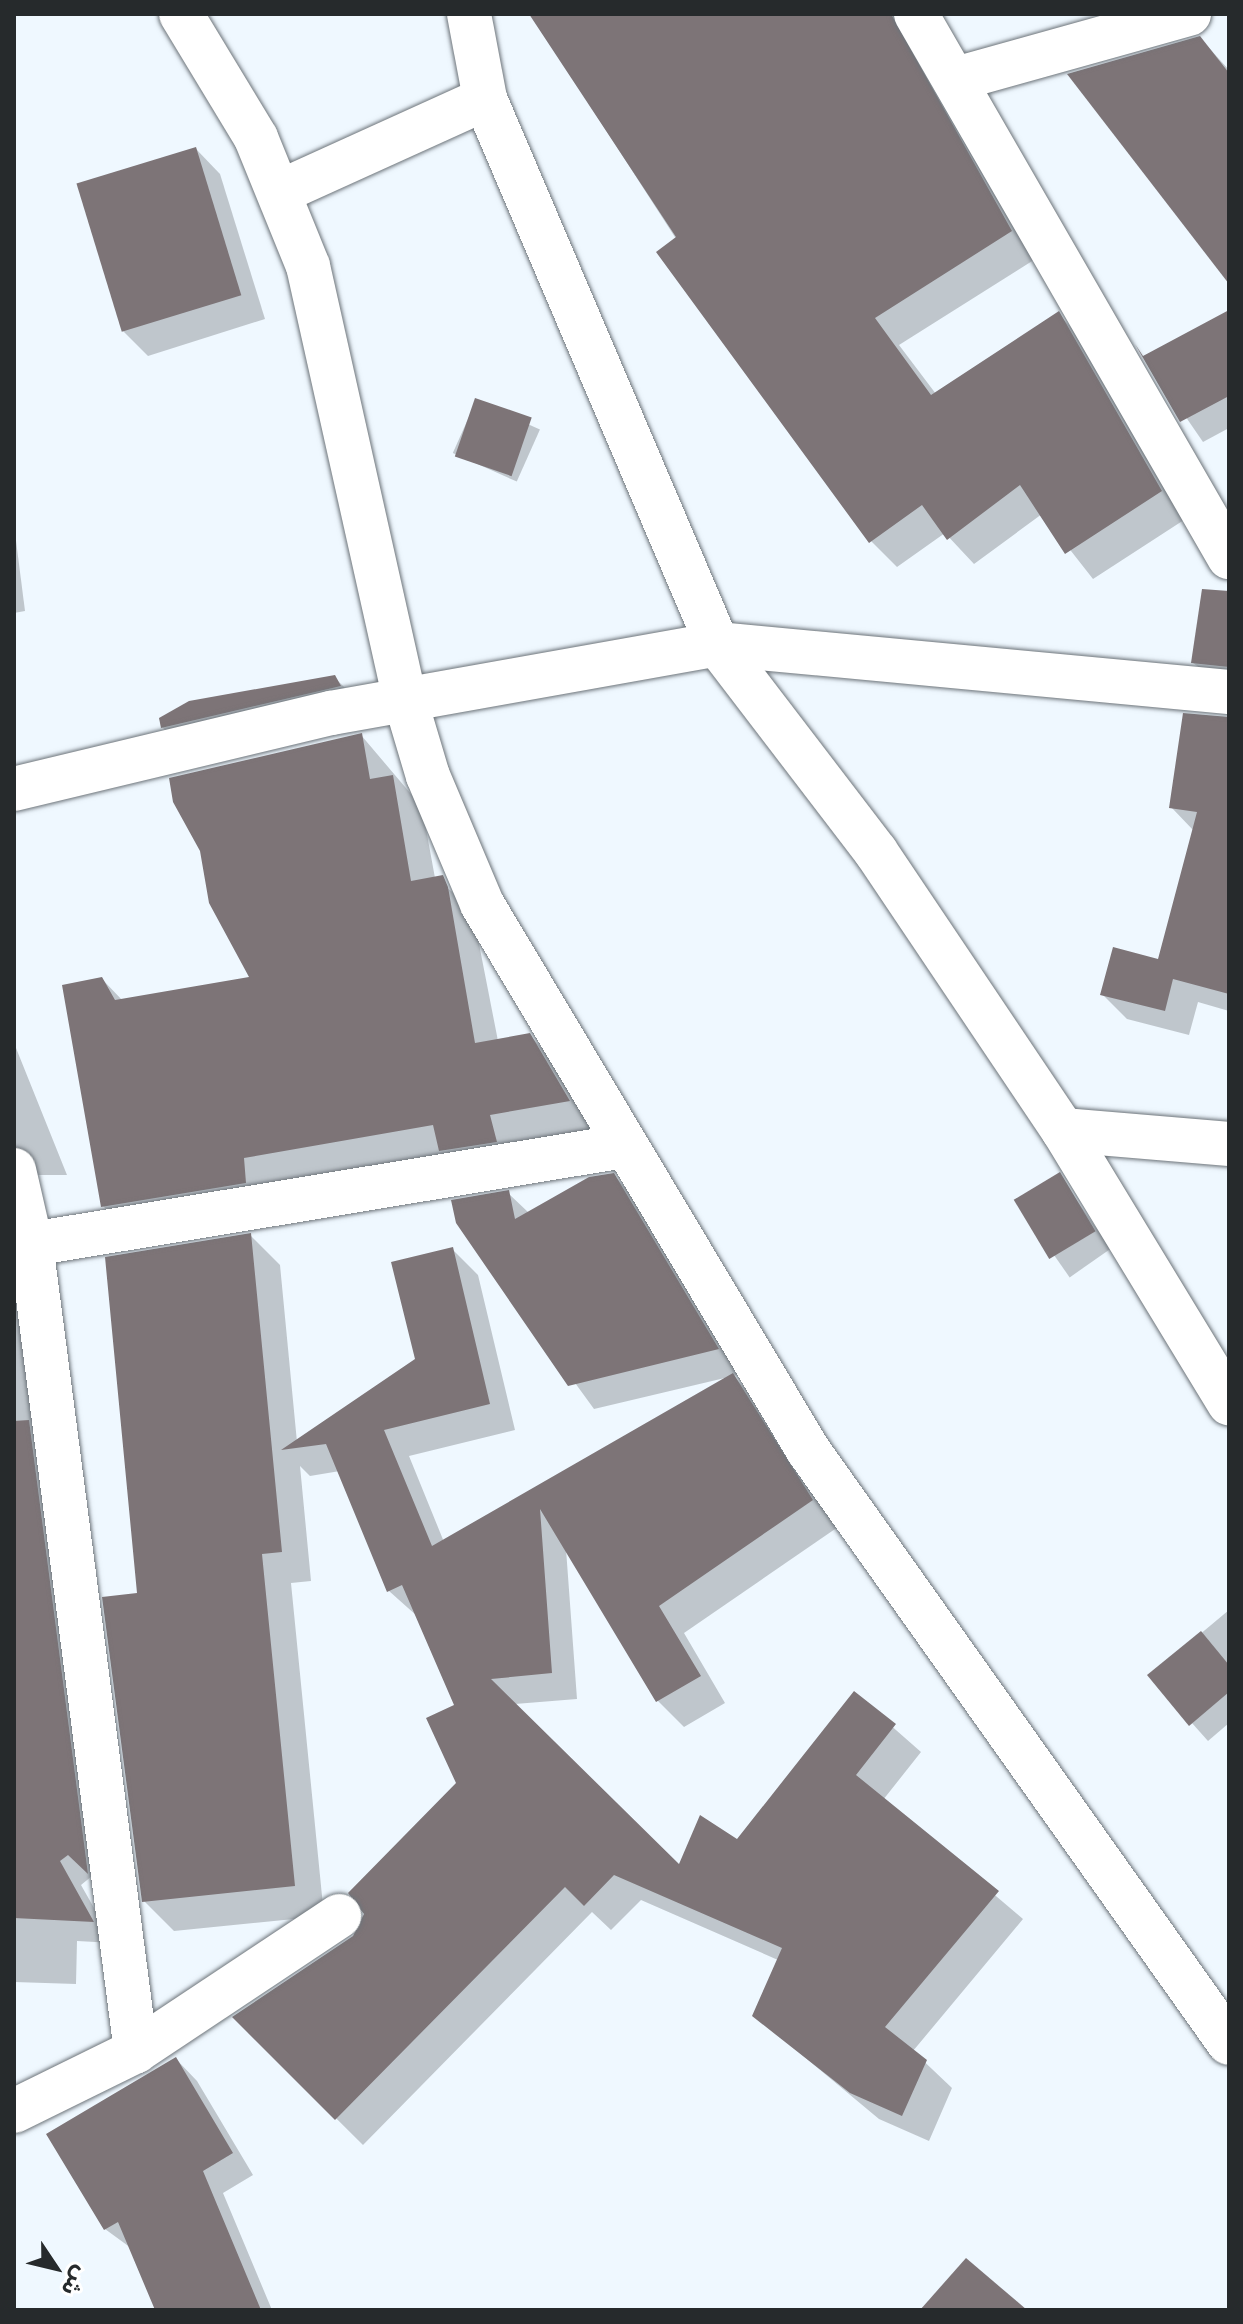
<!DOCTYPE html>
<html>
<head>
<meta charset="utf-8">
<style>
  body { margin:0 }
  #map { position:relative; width:1243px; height:2324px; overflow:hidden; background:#eff8ff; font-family:"Archivo Narrow","Noto Sans Arabic",sans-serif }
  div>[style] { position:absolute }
  .shadow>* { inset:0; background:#0003; transform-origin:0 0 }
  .building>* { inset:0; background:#7d7477; transform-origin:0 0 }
  .roads { filter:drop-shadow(0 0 2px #6d747a) drop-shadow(0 0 2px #6d747a) }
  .street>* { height:44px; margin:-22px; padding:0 22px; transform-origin:22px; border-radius:22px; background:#fff }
  .secondary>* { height:44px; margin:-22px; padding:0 22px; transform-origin:22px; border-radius:22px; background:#fff }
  span { translate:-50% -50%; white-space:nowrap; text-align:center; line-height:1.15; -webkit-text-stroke:8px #fff; paint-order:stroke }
  .frame { position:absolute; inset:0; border:16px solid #262a2c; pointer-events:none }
  .north { position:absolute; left:16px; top:2228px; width:80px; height:80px; -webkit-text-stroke:6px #fff; paint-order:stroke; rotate:125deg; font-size:22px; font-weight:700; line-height:32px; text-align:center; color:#262a2c }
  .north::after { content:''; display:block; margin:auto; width:28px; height:36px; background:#262a2c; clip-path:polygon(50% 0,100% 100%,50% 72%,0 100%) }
</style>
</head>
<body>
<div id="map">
  <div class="shadow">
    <div style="clip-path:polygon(531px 14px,932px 14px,1037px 258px,899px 345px,936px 394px,1058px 314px,1084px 340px,1187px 518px,1093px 579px,1042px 514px,974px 564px,945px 533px,897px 567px,871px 541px)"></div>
    <div style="clip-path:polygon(1200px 38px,1229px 70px,1229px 281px)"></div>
    <div style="clip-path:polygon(196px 149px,220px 174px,265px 319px,148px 356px,123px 331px)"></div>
    <div style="clip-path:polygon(1229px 312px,1229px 428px,1203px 442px,1144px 356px)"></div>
    <div style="left:476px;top:401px;width:70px;height:57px;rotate:24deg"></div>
    <div style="clip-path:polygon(14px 525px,25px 611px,14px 613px)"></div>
    <div style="clip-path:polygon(1229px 656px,1229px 689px,1193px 663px)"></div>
    <div style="clip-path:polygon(334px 677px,365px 708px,193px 757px,162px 727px)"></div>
    <div style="clip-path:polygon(1185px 715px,1229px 717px,1229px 1011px,1198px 1002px,1189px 1035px,1127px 1019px,1102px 994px,1160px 961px,1194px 831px,1171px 807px)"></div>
    <div style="clip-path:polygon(361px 735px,422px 807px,435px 878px,472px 908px,498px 1041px,529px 1035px,560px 1066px,599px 1131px,133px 1236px,103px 1206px,102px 979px,123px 1001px,252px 978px)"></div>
    <div style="clip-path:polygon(14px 1043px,67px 1175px,38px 1175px,14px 1198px)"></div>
    <div style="clip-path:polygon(613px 1175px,638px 1200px,741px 1374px,733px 1376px,759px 1402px,838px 1527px,684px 1633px,725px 1703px,684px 1727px,658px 1701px,566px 1549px,577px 1699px,515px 1704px,680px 1867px,737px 1842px,855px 1694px,921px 1752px,883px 1800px,1023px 1919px,913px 2051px,952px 2088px,929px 2141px,879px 2119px,754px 2015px,778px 1960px,641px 1900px,611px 1930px,592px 1912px,363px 2145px,235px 2018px,355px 1938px,459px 1784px,457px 1706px,417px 1616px,389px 1591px,340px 1471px,310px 1476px,300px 1466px,311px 1581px,291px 1583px,324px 1916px,174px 1931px,144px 1901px,139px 1594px,250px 1235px,280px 1265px,297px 1442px,417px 1360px,452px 1249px,478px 1275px,515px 1430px,409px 1456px,444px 1542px,729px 1377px,594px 1409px,458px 1222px,508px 1193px,529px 1213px)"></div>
    <div style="left:1059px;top:1175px;width:90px;height:50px;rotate:55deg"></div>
    <div style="clip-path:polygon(14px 1295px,34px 1315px,92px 1876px,81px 1885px,114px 1943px,77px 1941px,76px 1984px,14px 1982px)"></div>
    <div style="clip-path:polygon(1229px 1610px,1229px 1723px,1208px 1741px,1150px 1676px)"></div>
    <div style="clip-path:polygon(176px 2059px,197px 2081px,253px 2175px,223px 2193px,272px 2310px,157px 2310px,131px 2248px,105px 2229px,49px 2135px)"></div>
  </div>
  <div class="building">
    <div style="clip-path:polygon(529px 14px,891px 14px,1012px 231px,875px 318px,931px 395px,1059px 311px,1162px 491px,1065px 554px,1020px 485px,947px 540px,922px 505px,869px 543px,656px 252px,676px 237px)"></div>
    <div style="clip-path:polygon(1200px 36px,1229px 73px,1229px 284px,1067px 74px)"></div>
    <div style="left:196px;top:147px;width:155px;height:125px;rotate:73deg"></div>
    <div style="clip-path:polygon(1229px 310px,1229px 396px,1180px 422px,1135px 344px,1143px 356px)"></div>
    <div style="left:475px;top:398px;width:60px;height:62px;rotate:19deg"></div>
    <div style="clip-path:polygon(1202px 589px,1229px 591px,1229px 667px,1191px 663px)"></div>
    <div style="clip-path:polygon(335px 675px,341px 686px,161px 728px,159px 718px,189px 701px)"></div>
    <div style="clip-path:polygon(1183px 713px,1229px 717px,1229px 994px,1173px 979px,1165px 1011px,1100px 995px,1113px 947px,1158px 959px,1197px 812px,1169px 808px)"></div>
    <div style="clip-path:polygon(362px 733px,370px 779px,393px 775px,411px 881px,443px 875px,448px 887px,475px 1043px,530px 1033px,570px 1101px,490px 1115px,497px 1142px,439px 1151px,433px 1125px,244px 1158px,246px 1183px,101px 1207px,62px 985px,102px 977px,115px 1000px,249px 977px,209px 903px,200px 851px,173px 802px,169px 778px)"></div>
    <div style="left:1060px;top:1172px;width:69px;height:54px;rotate:59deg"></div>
    <div style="clip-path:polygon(614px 1173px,719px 1349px,568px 1386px,456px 1223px,451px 1200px,509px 1190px,515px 1219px,589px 1177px)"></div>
    <div style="clip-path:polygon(251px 1233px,282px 1552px,262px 1554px,295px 1886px,142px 1902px,102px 1597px,137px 1593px,105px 1257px)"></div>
    <div style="clip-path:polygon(453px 1247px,490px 1404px,384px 1430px,432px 1546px,733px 1373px,813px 1500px,659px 1606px,701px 1676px,656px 1702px,540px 1509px,552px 1673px,491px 1679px,679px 1864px,700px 1815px,737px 1839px,854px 1691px,896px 1724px,856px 1775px,999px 1891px,885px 2027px,927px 2060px,902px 2116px,850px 2093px,752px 2016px,782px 1948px,614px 1875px,584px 1906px,565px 1887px,335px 2120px,232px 2017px,353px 1936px,364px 1914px,348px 1893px,456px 1783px,426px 1718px,454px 1705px,402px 1585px,387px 1592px,326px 1444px,281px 1450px,415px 1359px,391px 1262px)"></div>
    <div style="clip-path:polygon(29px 1420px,88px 1874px,68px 1855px,60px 1861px,94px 1922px,14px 1918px,14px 1421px)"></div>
    <div style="clip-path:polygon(1201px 1631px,1229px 1665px,1229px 1692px,1189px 1726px,1147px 1675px)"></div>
    <div style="clip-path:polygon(176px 2057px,233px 2153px,203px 2171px,261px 2310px,155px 2310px,118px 2222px,104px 2230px,46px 2134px)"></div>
    <div style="clip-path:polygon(966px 2258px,1027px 2310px,920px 2310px)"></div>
  </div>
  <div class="roads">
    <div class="street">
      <div style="left:469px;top:14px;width:86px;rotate:79.3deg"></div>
      <div style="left:485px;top:99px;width:592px;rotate:66.94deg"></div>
      <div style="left:717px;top:644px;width:262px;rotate:52.6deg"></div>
      <div style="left:876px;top:852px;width:335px;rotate:56.1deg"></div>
      <div style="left:1063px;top:1130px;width:320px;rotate:58.7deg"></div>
      <div style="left:916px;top:14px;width:627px;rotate:60.04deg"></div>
      <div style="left:956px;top:79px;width:242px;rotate:-15.6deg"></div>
      <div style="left:282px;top:191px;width:223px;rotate:-24.4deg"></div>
      <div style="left:14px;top:789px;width:326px;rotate:-13.5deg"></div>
      <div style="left:331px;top:713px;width:392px;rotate:-10.1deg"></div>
      <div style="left:717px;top:644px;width:514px;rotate:5.36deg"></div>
      <div style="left:1063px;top:1130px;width:167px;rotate:4.8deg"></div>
      <div style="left:14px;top:1170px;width:76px;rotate:77.1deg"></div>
      <div style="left:31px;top:1244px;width:814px;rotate:82.59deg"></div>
      <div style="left:14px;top:1247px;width:618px;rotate:-9.4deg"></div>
      <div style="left:14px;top:2111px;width:136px;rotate:-26.2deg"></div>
      <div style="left:136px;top:2051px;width:244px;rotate:-33.6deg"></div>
    </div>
    <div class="secondary">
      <div style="left:181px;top:14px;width:145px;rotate:58.8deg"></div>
      <div style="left:256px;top:138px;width:138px;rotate:67.9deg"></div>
      <div style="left:308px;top:266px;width:444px;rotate:77.4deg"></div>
      <div style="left:405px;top:699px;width:80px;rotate:73.4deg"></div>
      <div style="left:428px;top:776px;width:139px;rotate:67.1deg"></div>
      <div style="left:482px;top:904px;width:636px;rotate:59.16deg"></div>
      <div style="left:808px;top:1450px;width:727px;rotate:54.63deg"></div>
    </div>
  </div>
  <div class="frame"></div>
  <div class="north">ش</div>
</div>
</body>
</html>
